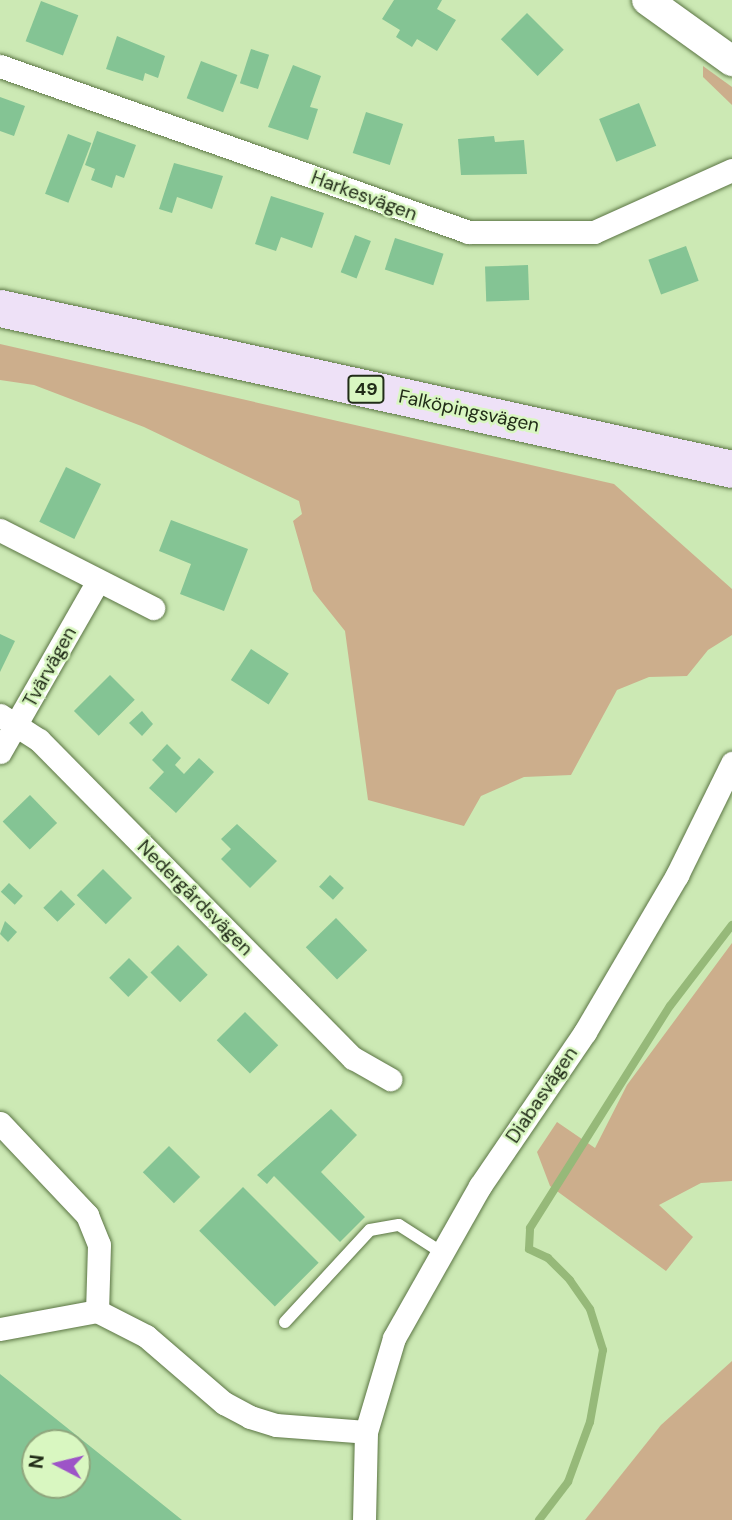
<!DOCTYPE html>
<html>
<head>
<meta charset="utf-8">
<style>
  body { margin:0 }
  #map { position:relative; width:732px; height:1520px; overflow:hidden; background:#cce9b4; font-family:"DM Sans",sans-serif }
  div>[style] { position:absolute }
  .green>* { inset:0; background:#ccae8c }
  .stream>* { height:8px; margin:-4px; padding:0 4px; transform-origin:4px; border-radius:4px; background:#96b979 }
  .building>* { inset:0; background:#84c494; transform-origin:0 0 }
  .roads { filter:drop-shadow(0 0 2px #5b7544) drop-shadow(0 0 2px #5b7544) }
  .service>* { height:12px; margin:-6px; padding:0 6px; transform-origin:6px; border-radius:6px; background:#fff }
  .minor>* { height:23px; margin:-11.5px; padding:0 11.5px; transform-origin:11.5px; border-radius:11.5px; background:#fff }
  .tertiary>* { height:30px; margin:-15px; padding:0 15px; transform-origin:15px; border-radius:15px; background:#fff }
  .primary>* { height:37px; margin:-18.5px; padding:0 18.5px; transform-origin:18.5px; border-radius:18.5px; background:#eee1f7 }
  span { translate:-50% -50%; white-space:nowrap; text-align:center; line-height:1.15; -webkit-text-stroke:5px #d9f7c1; paint-order:stroke }
  .shield-label span { padding:2px 5px; background:#d9f7c1; border:2px solid; border-radius:5px; -webkit-text-stroke-width:0 }
  .shield-label { font-size:18px; color:#212c18; font-weight:700 }
  .street-label { font-size:19px; color:#212c18 }
  .north { position:absolute; left:21px; top:1429px; width:70px; height:70px; box-sizing:border-box; background:#d9f7c1; border:2px solid #8fa67d; border-radius:50%; rotate:277deg; font-size:19px; font-weight:700; line-height:28px; text-align:center; color:#212c18 }
  .north::after { content:''; display:block; margin:auto; width:24px; height:32px; background:#9d54c7; clip-path:polygon(50% 0,100% 100%,50% 72%,0 100%) }
</style>
</head>
<body>
<div id="map">
  <div class="green">
    <div style="clip-path:polygon(703px 66px,732px 87px,732px 105px,703px 77px)"></div>
    <div style="clip-path:polygon(0 344px,614px 484px,732px 589px,732px 635px,708px 650px,687px 676px,649px 677px,617px 690px,571px 775px,524px 777px,481px 796px,464px 826px,368px 800px,345px 631px,313px 591px,293px 521px,302px 514px,299px 501px,144px 427px,34px 385px,0 380px)"></div>
    <div style="clip-path:polygon(732px 943px,732px 1181px,701px 1183px,659px 1205px,693px 1237px,666px 1271px,550px 1186px,537px 1152px,557px 1122px,595px 1148px,627px 1085px)"></div>
    <div style="clip-path:polygon(732px 1361px,732px 1520px,585px 1520px,661px 1425px)"></div>
  </div>
  <div class="stream">
    <div style="left:539px;top:1520px;width:48px;rotate:-52.7deg"></div>
    <div style="left:568px;top:1482px;width:64px;rotate:-69.9deg"></div>
    <div style="left:590px;top:1422px;width:73px;rotate:-79.8deg"></div>
    <div style="left:603px;top:1350px;width:43px;rotate:-107.6deg"></div>
    <div style="left:590px;top:1309px;width:35px;rotate:-125deg"></div>
    <div style="left:570px;top:1280px;width:31px;rotate:-135deg"></div>
    <div style="left:548px;top:1258px;width:21px;rotate:-155deg"></div>
    <div style="left:529px;top:1249px;width:21px;rotate:-87deg"></div>
    <div style="left:530px;top:1228px;width:262px;rotate:-57.8deg"></div>
    <div style="left:670px;top:1006px;width:102px;rotate:-52.6deg"></div>
  </div>
  <div class="building">
    <div style="clip-path:polygon(394px 0,442px 0,437px 9px,456px 20px,437px 51px,417px 39px,412px 47px,396px 37px,400px 30px,382px 19px)"></div>
    <div style="left:41px;top:1px;width:40px;height:43px;rotate:21deg"></div>
    <div style="left:527px;top:13px;width:52px;height:37px;rotate:45deg"></div>
    <div style="clip-path:polygon(117px 36px,165px 56px,158px 78px,145px 73px,143px 81px,106px 69px)"></div>
    <div style="left:251px;top:49px;width:19px;height:36px;rotate:18deg"></div>
    <div style="left:201px;top:61px;width:39px;height:40px;rotate:21deg"></div>
    <div style="clip-path:polygon(293px 65px,321px 76px,310px 107px,318px 109px,308px 140px,268px 127px)"></div>
    <div style="clip-path:polygon(0 97px,25px 106px,14px 136px,0 131px)"></div>
    <div style="left:639px;top:103px;width:46px;height:43px;rotate:68deg"></div>
    <div style="left:366px;top:112px;width:39px;height:43px;rotate:18deg"></div>
    <div style="clip-path:polygon(97px 131px,136px 145px,124px 178px,116px 175px,112px 188px,91px 180px,95px 169px,85px 165px)"></div>
    <div style="left:68px;top:134px;width:25px;height:64px;rotate:21deg"></div>
    <div style="clip-path:polygon(494px 136px,495px 142px,524px 140px,527px 174px,461px 175px,458px 139px)"></div>
    <div style="clip-path:polygon(174px 163px,223px 176px,212px 209px,177px 197px,172px 213px,159px 209px)"></div>
    <div style="clip-path:polygon(271px 196px,324px 213px,312px 248px,281px 237px,276px 251px,255px 244px)"></div>
    <div style="left:355px;top:235px;width:17px;height:40px;rotate:21deg"></div>
    <div style="left:395px;top:238px;width:51px;height:33px;rotate:18deg"></div>
    <div style="left:686px;top:246px;width:37px;height:40px;rotate:70deg"></div>
    <div style="left:528px;top:265px;width:35px;height:43px;rotate:88deg"></div>
    <div style="left:66px;top:467px;width:39px;height:61px;rotate:26deg"></div>
    <div style="clip-path:polygon(171px 520px,248px 549px,224px 611px,180px 594px,191px 564px,159px 551px)"></div>
    <div style="clip-path:polygon(0 634px,15px 641px,0 672px)"></div>
    <div style="left:251px;top:649px;width:45px;height:37px;rotate:33deg"></div>
    <div style="left:110px;top:675px;width:35px;height:51px;rotate:45deg"></div>
    <div style="clip-path:polygon(142px 711px,153px 724px,142px 736px,129px 723px)"></div>
    <div style="clip-path:polygon(167px 744px,181px 758px,175px 765px,184px 774px,199px 758px,214px 772px,176px 813px,149px 788px,164px 772px,152px 760px)"></div>
    <div style="left:30px;top:795px;width:39px;height:38px;rotate:46deg"></div>
    <div style="clip-path:polygon(237px 824px,277px 861px,250px 888px,221px 859px,231px 849px,221px 839px)"></div>
    <div style="left:103px;top:869px;width:41px;height:37px;rotate:45deg"></div>
    <div style="left:330px;top:875px;width:19px;height:16px;rotate:43deg"></div>
    <div style="left:9px;top:883px;width:19px;height:12px;rotate:43deg"></div>
    <div style="left:61px;top:890px;width:20px;height:25px;rotate:45deg"></div>
    <div style="left:336px;top:918px;width:45px;height:42px;rotate:46deg"></div>
    <div style="clip-path:polygon(5px 921px,17px 932px,8px 942px,0 934px)"></div>
    <div style="left:178px;top:945px;width:42px;height:39px;rotate:45deg"></div>
    <div style="left:129px;top:958px;width:27px;height:28px;rotate:45deg"></div>
    <div style="left:245px;top:1012px;width:47px;height:40px;rotate:45deg"></div>
    <div style="clip-path:polygon(331px 1109px,357px 1135px,321px 1172px,365px 1217px,340px 1242px,274px 1176px,267px 1184px,257px 1175px)"></div>
    <div style="left:169px;top:1146px;width:44px;height:37px;rotate:45deg"></div>
    <div style="left:243px;top:1187px;width:107px;height:62px;rotate:45deg"></div>
    <div style="clip-path:polygon(evenodd,0 1374px,182px 1520px,0 1520px,0 1374px,35px 1443px,77px 1443px,77px 1485px,35px 1485px,35px 1443px)"></div>
  </div>
  <div class="roads">
    <div class="service">
      <div style="left:285px;top:1322px;width:125px;rotate:-47.3deg"></div>
      <div style="left:370px;top:1230px;width:29px;rotate:-10deg"></div>
      <div style="left:399px;top:1225px;width:50px;rotate:32.7deg"></div>
    </div>
    <div class="minor">
      <div style="left:0;top:66px;width:497px;rotate:19.5deg"></div>
      <div style="left:468px;top:232px;width:126px"></div>
      <div style="left:594px;top:232px;width:151px;rotate:-24.2deg"></div>
      <div style="left:0;top:530px;width:172px;rotate:27deg"></div>
      <div style="left:0;top:715px;width:46px;rotate:32.7deg"></div>
      <div style="left:39px;top:740px;width:447px;rotate:45.4deg"></div>
      <div style="left:353px;top:1058px;width:43px;rotate:29.6deg"></div>
      <div style="left:0;top:752px;width:197px;rotate:-60.2deg"></div>
      <div style="left:0;top:1123px;width:127px;rotate:46.6deg"></div>
      <div style="left:87px;top:1215px;width:32px;rotate:68deg"></div>
      <div style="left:99px;top:1245px;width:66px;rotate:91.7deg"></div>
      <div style="left:97px;top:1311px;width:55px;rotate:27deg"></div>
      <div style="left:146px;top:1336px;width:103px;rotate:40.7deg"></div>
      <div style="left:224px;top:1403px;width:30px;rotate:28deg"></div>
      <div style="left:250px;top:1417px;width:27px;rotate:17deg"></div>
      <div style="left:276px;top:1425px;width:90px;rotate:4.4deg"></div>
      <div style="left:0;top:1329px;width:99px;rotate:-10.5deg"></div>
      <div style="left:364px;top:1520px;width:88px;rotate:-88.7deg"></div>
      <div style="left:366px;top:1432px;width:98px;rotate:-73.4deg"></div>
      <div style="left:394px;top:1338px;width:175px;rotate:-60.5deg"></div>
      <div style="left:480px;top:1186px;width:186px;rotate:-55.7deg"></div>
      <div style="left:585px;top:1032px;width:182px;rotate:-59.6deg"></div>
      <div style="left:677px;top:875px;width:125px;rotate:-63.8deg"></div>
    </div>
    <div class="tertiary">
      <div style="left:647px;top:0;width:105px;rotate:35.7deg"></div>
    </div>
    <div class="primary">
      <div style="left:0;top:308px;width:749px;rotate:12.4deg"></div>
    </div>
  </div>
  <div class="shield-label">
    <span style="left:366px;top:389px">49</span>
  </div>
  <div class="street-label">
    <span style="left:364px;top:196px;rotate:20deg">Harkesvägen</span>
    <span style="left:469px;top:411px;rotate:12deg">Falköpingsvägen</span>
    <span style="left:50px;top:667px;rotate:-61deg">Tvärvägen</span>
    <span style="left:195px;top:898px;rotate:45deg">Nedergårdsvägen</span>
    <span style="left:542px;top:1095px;rotate:-56deg">Diabasvägen</span>
  </div>
  <div class="north">N</div>
</div>
</body>
</html>
